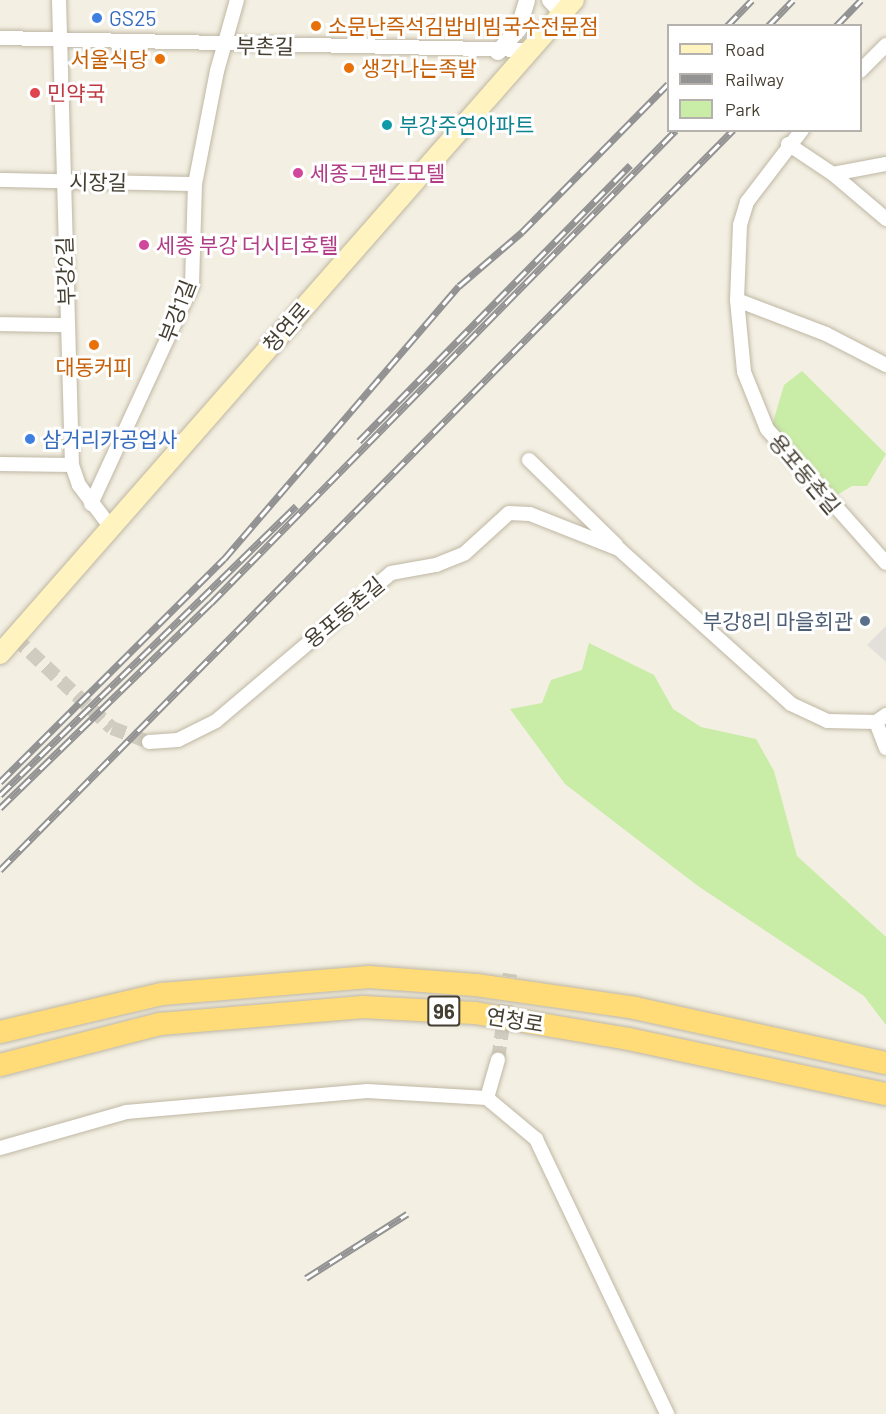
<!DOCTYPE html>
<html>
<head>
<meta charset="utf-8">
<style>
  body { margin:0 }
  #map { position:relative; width:886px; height:1414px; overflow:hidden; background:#f3efe2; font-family:Barlow,"Noto Sans KR",sans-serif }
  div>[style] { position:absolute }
  .green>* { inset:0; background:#c9eca6 }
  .parking>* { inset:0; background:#e3e0db }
  .minor-tunnel>* { height:14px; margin-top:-7px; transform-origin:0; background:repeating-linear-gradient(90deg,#d0ccbf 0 14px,transparent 0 21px) }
  .roads { filter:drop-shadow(0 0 2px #bfb7a4) drop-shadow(0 0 2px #bfb7a4) }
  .minor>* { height:14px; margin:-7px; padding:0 7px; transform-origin:7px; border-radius:7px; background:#fff }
  .tertiary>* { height:16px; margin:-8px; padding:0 8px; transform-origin:8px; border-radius:8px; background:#fff }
  .secondary>* { height:20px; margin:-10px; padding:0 10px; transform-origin:10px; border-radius:10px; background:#fff3c0 }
  .trunk>* { height:22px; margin:-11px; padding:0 11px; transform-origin:11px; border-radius:11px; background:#ffdc78 }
  .rail>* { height:7px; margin-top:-3.5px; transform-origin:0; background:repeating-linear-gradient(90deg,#fff 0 14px,#939393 0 28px); box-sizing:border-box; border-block:2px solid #939393 }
  .dots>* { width:16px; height:16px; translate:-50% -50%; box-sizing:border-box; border:3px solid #fff; border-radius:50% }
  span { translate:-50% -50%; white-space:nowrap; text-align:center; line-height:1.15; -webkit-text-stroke:6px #fff; paint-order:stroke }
  .shield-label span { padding:2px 4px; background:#fff; border:2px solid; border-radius:4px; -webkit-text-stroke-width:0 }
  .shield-label { font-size:20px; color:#453f32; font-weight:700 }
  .shop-label { font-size:21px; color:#366cbe }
  .left { translate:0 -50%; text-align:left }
  .food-label { font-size:21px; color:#c56008 }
  .right { translate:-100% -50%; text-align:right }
  .street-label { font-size:21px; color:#453f32 }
  .health-label { font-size:21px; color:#be3a42 }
  .culture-label { font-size:21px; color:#0d838f }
  .hotel-label { font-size:21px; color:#b23c85 }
  .service-label { font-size:21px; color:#4e5e75 }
  .legend { position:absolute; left:667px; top:24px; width:195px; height:108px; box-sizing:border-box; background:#fff; border:2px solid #b5b2ad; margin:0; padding:8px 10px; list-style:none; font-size:18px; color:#453f32 }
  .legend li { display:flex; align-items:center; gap:12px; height:30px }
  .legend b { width:30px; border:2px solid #b5b2ad }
</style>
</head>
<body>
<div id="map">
  <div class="green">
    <div style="clip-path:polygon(802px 371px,886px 454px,867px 486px,852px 486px,837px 495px,825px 491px,771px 429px,784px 385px)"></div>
    <div style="clip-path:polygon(589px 643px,654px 675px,673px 709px,701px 727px,756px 739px,774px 771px,797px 856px,886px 937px,886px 1025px,864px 996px,698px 886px,565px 784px,510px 709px,542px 703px,551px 680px,582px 670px)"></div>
  </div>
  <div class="parking">
    <div style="clip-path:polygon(886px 626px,886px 662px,867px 645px)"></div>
  </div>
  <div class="minor-tunnel">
    <div style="left:15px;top:638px;width:132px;rotate:42.9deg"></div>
    <div style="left:112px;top:728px;width:40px;rotate:21deg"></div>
    <div style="left:498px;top:1060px;width:87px;rotate:-82.1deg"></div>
  </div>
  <div class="roads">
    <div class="minor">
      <div style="left:59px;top:0;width:465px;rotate:88.4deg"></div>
      <div style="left:72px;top:465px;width:21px;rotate:71deg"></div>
      <div style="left:79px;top:485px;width:55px;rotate:53.1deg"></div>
      <div style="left:0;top:38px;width:529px;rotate:1.3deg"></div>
      <div style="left:860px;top:71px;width:37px;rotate:-45deg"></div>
      <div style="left:802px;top:130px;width:91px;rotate:127.4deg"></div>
      <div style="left:747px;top:202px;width:24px;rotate:107deg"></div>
      <div style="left:740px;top:225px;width:75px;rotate:92.3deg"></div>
      <div style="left:737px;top:300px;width:95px;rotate:20.9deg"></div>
      <div style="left:826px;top:334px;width:68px;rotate:27.3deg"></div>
      <div style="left:788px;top:144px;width:54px;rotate:33.7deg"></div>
      <div style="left:833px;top:174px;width:54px;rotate:-10.7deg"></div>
      <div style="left:833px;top:174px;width:70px;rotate:40.3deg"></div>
      <div style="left:0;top:180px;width:195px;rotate:1.2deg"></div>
      <div style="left:737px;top:300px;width:72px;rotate:84.4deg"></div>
      <div style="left:744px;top:372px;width:61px;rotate:68deg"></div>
      <div style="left:767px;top:429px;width:179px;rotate:48.4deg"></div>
      <div style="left:0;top:324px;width:66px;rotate:0.9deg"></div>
      <div style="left:529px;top:460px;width:122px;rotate:44.3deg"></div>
      <div style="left:0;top:464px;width:72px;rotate:0.8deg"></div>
      <div style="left:91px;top:504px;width:241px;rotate:-65.2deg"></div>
      <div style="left:192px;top:285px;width:101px;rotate:-88.3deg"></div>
      <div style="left:195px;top:184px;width:115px;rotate:-79deg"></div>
      <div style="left:217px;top:71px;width:74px;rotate:-74.3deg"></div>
      <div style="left:876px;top:722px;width:28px;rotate:69deg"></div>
      <div style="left:149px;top:742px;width:29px;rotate:-4deg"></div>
      <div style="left:178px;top:740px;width:42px;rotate:-26.6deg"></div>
      <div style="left:216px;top:721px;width:229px;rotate:-40.2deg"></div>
      <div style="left:391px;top:573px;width:46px;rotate:-10.1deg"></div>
      <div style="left:436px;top:565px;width:31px;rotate:-22deg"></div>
      <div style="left:465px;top:553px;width:59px;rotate:-42.3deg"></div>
      <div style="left:509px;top:513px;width:21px;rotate:3deg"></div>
      <div style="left:530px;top:514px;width:96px;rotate:21.5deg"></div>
      <div style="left:619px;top:549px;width:232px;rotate:42deg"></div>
      <div style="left:791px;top:704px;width:40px;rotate:25deg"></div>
      <div style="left:827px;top:721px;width:49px;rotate:1.2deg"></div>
      <div style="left:876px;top:722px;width:12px;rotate:-35deg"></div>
      <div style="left:487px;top:1098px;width:40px;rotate:-74deg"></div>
      <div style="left:0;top:1148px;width:131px;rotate:-15.9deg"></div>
      <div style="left:126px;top:1112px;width:242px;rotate:-5deg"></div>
      <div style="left:367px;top:1091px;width:120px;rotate:3.3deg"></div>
      <div style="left:487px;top:1098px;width:64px;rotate:39.9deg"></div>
      <div style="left:536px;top:1139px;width:305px;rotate:64.5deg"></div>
    </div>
    <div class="tertiary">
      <div style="left:550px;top:0;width:16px;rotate:47deg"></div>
      <div style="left:498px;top:52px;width:30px;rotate:-48deg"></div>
      <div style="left:518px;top:30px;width:31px;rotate:-73deg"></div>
    </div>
    <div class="secondary">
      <div style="left:0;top:654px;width:870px;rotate:-48.73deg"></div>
    </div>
    <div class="trunk">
      <div style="left:0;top:1032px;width:166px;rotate:-13.2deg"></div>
      <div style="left:162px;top:994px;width:208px;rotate:-4.7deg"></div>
      <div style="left:369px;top:977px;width:107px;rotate:4.3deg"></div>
      <div style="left:476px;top:985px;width:161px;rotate:8.2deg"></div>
      <div style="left:635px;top:1008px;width:257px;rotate:12.4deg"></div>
      <div style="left:0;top:1065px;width:165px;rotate:-14.4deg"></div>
      <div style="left:160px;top:1024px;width:204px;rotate:-4.8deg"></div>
      <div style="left:363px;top:1007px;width:112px;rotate:3.1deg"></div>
      <div style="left:475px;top:1013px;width:156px;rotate:9.6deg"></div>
      <div style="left:629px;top:1039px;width:263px;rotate:12.1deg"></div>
    </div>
  </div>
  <div class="rail">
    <div style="left:727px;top:26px;width:36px;rotate:-46deg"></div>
    <div style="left:768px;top:26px;width:36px;rotate:-46deg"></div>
    <div style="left:836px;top:26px;width:36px;rotate:-46deg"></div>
    <div style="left:359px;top:441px;width:387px;rotate:-45.5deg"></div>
    <div style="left:0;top:782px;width:316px;rotate:-44.9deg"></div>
    <div style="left:224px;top:559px;width:360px;rotate:-49.3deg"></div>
    <div style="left:459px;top:286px;width:83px;rotate:-40.6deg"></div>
    <div style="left:522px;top:232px;width:208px;rotate:-45.4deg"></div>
    <div style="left:0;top:795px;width:414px;rotate:-44.3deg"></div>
    <div style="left:0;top:808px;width:294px;rotate:-44.2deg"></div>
    <div style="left:211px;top:603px;width:663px;rotate:-45.49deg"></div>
    <div style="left:0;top:870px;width:1042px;rotate:-45.27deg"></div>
    <div style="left:306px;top:1278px;width:120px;rotate:-32.4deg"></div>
  </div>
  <div class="dots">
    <div style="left:97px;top:18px;background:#3f7fe0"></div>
    <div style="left:316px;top:26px;background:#e8710a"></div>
    <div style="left:160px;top:59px;background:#e8710a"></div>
    <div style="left:349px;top:68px;background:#e8710a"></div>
    <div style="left:35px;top:93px;background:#e0444e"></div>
    <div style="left:387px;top:125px;background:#0f9aa8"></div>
    <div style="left:298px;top:173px;background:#d1479c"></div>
    <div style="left:144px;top:245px;background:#d1479c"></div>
    <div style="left:94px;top:345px;background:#e8710a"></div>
    <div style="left:30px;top:439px;background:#3f7fe0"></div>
    <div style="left:865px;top:621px;background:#5c6f8a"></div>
  </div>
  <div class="shield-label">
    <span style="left:444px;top:1011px">96</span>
  </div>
  <div class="shop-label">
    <span class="left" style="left:109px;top:18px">GS25</span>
    <span class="left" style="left:42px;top:439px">삼거리카공업사</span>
  </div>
  <div class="food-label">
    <span class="left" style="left:328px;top:26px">소문난즉석김밥비빔국수전문점</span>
    <span class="right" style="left:148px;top:59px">서울식당</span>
    <span class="left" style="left:361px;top:68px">생각나는족발</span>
    <span style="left:94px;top:367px">대동커피</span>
  </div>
  <div class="street-label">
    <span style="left:265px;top:46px;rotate:1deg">부촌길</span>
    <span style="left:98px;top:182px;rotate:1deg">시장길</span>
    <span style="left:65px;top:271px;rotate:-92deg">부강2길</span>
    <span style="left:177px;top:311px;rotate:-69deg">부강1길</span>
    <span style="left:286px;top:327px;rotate:-49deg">청연로</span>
    <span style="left:805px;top:474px;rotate:50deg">용포동촌길</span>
    <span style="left:344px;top:612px;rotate:-40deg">용포동촌길</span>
    <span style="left:515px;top:1020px;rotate:9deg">연청로</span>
  </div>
  <div class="health-label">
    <span class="left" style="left:47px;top:93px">민약국</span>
  </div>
  <div class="culture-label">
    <span class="left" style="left:399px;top:125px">부강주연아파트</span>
  </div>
  <div class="hotel-label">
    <span class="left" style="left:310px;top:173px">세종그랜드모텔</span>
    <span class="left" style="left:156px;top:245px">세종 부강 더시티호텔</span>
  </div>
  <div class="service-label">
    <span class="right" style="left:853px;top:621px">부강8리 마을회관</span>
  </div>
  <ul class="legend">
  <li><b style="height:8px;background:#fff3c0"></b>Road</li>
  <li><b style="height:8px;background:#939393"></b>Railway</li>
  <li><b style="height:16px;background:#c9eca6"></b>Park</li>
  </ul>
</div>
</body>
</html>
